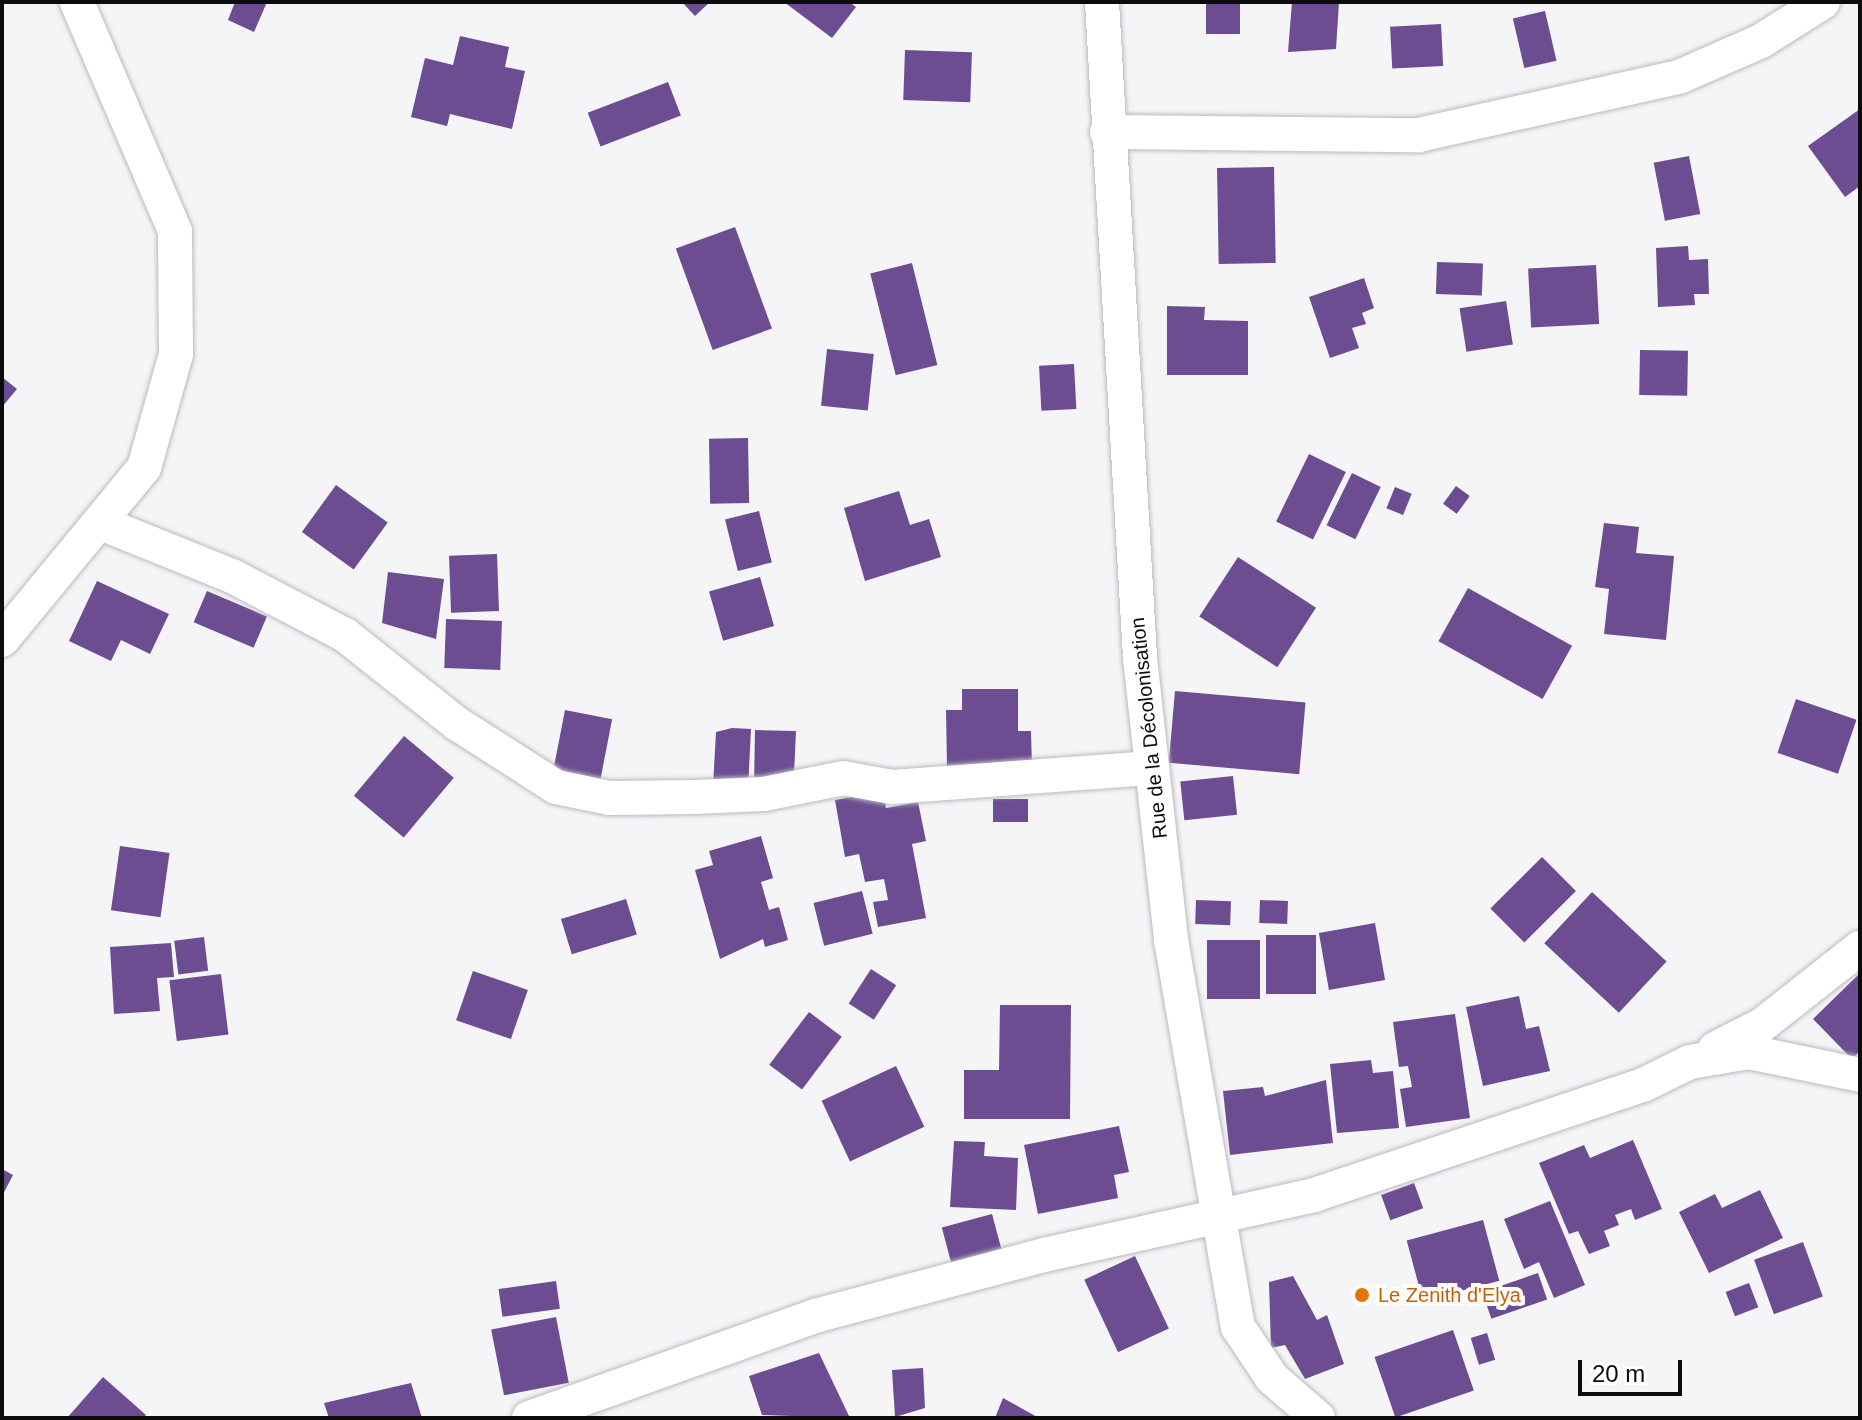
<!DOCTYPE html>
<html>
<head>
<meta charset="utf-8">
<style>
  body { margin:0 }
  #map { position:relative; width:1862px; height:1420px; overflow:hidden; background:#f5f4f7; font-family:Arial,sans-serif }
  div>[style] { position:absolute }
  .building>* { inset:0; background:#6c4d92; transform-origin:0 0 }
  .roads { filter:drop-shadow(0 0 2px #bbbabd) drop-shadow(0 0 2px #bbbabd) }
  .minor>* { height:34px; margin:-17px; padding:0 17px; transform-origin:17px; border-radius:17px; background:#fff }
  .dots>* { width:22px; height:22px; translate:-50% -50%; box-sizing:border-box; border:4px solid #fff; border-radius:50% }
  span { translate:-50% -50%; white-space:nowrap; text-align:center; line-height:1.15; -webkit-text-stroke:8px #fff; paint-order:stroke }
  .street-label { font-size:20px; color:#0d0c0d }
  .food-label { font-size:20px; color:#c56008 }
  .left { translate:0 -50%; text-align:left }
  .frame { position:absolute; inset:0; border:4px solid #0d0c0d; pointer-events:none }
  .scale { position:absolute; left:1578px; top:1360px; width:104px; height:36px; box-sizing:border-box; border:4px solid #0d0c0d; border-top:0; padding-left:10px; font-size:24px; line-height:28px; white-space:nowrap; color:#0d0c0d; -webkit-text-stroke:6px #fff; paint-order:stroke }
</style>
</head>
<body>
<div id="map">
  <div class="building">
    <div style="clip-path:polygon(235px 2px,267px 2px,254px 32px,228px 20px)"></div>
    <div style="clip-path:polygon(682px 2px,710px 2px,695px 16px)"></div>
    <div style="clip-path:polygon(784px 2px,849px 2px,856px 7px,832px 38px)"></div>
    <div style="left:1206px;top:2px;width:34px;height:32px"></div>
    <div style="clip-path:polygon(1292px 2px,1339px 2px,1336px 49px,1288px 52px)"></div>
    <div style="left:1545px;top:11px;width:51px;height:33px;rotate:77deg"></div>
    <div style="left:1441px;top:24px;width:42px;height:51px;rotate:87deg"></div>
    <div style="clip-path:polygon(460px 36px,509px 47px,505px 67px,525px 71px,512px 129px,450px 114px,447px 126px,411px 117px,425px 58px,453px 65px)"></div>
    <div style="left:905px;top:50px;width:67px;height:50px;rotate:2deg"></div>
    <div style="left:668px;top:82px;width:36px;height:86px;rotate:69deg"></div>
    <div style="clip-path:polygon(1860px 109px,1860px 186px,1845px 197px,1808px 146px)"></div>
    <div style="left:1689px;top:156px;width:59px;height:36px;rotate:79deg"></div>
    <div style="left:1274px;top:167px;width:96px;height:57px;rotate:89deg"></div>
    <div style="left:735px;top:227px;width:108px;height:63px;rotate:70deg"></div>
    <div style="clip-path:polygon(1688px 246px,1689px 260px,1708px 259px,1709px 294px,1694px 294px,1695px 305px,1658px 307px,1656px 248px)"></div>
    <div style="left:1437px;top:262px;width:46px;height:32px;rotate:2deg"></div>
    <div style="left:912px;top:263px;width:105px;height:43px;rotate:76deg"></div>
    <div style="left:1596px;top:265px;width:59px;height:68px;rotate:87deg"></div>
    <div style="clip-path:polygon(1364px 278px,1374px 308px,1362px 313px,1366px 324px,1352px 328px,1359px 348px,1330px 358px,1309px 297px)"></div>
    <div style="left:1506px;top:301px;width:44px;height:47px;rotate:81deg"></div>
    <div style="clip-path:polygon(1167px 306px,1205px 307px,1204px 320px,1248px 321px,1248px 375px,1167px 375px)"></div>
    <div style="left:827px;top:349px;width:47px;height:57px;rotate:6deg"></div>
    <div style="left:1640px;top:350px;width:48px;height:45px;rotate:1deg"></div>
    <div style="left:1074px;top:364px;width:45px;height:35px;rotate:87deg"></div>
    <div style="clip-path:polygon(2px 377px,17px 389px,2px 407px)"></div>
    <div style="left:748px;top:438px;width:65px;height:39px;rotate:89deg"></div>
    <div style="left:1309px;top:454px;width:41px;height:75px;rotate:26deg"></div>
    <div style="left:1352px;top:473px;width:32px;height:58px;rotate:26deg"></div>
    <div style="left:336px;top:485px;width:64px;height:58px;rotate:36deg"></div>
    <div style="left:1456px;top:486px;width:17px;height:22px;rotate:36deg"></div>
    <div style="left:1395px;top:487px;width:18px;height:23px;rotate:22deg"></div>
    <div style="clip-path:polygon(899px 491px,910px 525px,929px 519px,941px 557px,865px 581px,844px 508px)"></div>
    <div style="left:759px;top:511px;width:53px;height:35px;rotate:76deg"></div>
    <div style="clip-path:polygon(1604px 523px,1639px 527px,1636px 553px,1674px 556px,1666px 640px,1604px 634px,1609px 589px,1595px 587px)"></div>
    <div style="left:497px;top:554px;width:57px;height:48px;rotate:88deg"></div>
    <div style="left:1238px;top:557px;width:93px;height:71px;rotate:33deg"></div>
    <div style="clip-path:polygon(388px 572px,444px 579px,436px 639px,382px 623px)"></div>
    <div style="left:760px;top:577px;width:51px;height:53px;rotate:74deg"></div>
    <div style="clip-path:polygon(97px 581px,169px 614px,150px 654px,121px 640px,111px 661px,69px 641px)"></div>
    <div style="left:1468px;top:588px;width:119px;height:61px;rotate:29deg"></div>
    <div style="left:207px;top:591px;width:65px;height:34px;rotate:23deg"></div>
    <div style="left:446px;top:619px;width:56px;height:49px;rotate:2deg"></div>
    <div style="clip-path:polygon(962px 689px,1018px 689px,1018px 731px,1031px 731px,1032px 767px,947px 767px,946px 710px,962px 710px)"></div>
    <div style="left:1175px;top:691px;width:131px;height:72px;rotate:5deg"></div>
    <div style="left:1796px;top:699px;width:64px;height:57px;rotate:19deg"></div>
    <div style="left:565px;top:710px;width:48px;height:66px;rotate:11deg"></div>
    <div style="clip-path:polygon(732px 728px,751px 729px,748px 789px,713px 786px,716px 732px)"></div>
    <div style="clip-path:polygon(755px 730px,796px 731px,794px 774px,754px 787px)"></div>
    <div style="left:404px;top:736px;width:65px;height:78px;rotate:40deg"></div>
    <div style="left:1233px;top:776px;width:39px;height:53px;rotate:84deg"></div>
    <div style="clip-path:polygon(883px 791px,886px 808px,918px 802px,926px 841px,912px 844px,926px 918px,878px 927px,873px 902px,888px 900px,884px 879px,865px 882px,859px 854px,845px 857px,835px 800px)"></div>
    <div style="left:993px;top:799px;width:35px;height:23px"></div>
    <div style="clip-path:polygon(761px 836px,773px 878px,761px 882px,769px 910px,779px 907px,788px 940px,765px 947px,763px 939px,720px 959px,695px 870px,713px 865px,709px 851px)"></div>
    <div style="left:120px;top:846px;width:50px;height:65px;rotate:8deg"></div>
    <div style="left:1542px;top:857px;width:48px;height:73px;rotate:45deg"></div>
    <div style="left:862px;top:891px;width:44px;height:50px;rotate:76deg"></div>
    <div style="left:1592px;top:892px;width:102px;height:70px;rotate:43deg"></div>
    <div style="left:626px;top:899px;width:37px;height:68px;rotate:73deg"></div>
    <div style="left:1196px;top:900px;width:35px;height:24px;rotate:2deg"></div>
    <div style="left:1260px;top:900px;width:28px;height:23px;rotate:2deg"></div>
    <div style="left:1375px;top:923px;width:58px;height:57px;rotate:80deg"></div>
    <div style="left:1266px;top:935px;width:50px;height:59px"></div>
    <div style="left:204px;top:937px;width:34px;height:30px;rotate:83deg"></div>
    <div style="left:1207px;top:940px;width:53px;height:59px"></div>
    <div style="clip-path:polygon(171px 943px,174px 977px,157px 978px,160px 1011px,114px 1014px,110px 947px)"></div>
    <div style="left:871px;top:969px;width:30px;height:41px;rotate:33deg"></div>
    <div style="left:473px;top:971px;width:58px;height:52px;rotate:19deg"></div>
    <div style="clip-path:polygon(1860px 973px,1860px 1051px,1852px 1059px,1813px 1019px)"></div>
    <div style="left:221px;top:974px;width:61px;height:52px;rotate:83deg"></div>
    <div style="clip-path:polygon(1519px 996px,1526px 1029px,1539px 1026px,1550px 1071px,1483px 1086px,1466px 1007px)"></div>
    <div style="clip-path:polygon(1000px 1005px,1071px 1005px,1070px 1119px,964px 1119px,964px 1070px,999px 1070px)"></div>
    <div style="left:809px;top:1012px;width:41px;height:66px;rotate:37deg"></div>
    <div style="clip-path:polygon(1455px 1014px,1470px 1118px,1406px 1127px,1400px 1089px,1412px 1087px,1408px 1066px,1399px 1067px,1393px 1022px)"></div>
    <div style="clip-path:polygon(1371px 1060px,1373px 1073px,1393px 1071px,1399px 1128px,1337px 1133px,1330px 1064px)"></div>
    <div style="left:896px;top:1066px;width:67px;height:82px;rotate:65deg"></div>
    <div style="clip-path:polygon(1326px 1080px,1333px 1143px,1230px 1155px,1223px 1091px,1263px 1087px,1265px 1096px)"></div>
    <div style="clip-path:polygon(1119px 1126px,1129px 1172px,1114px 1175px,1118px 1198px,1038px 1214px,1024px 1145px)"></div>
    <div style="clip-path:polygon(1633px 1140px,1662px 1209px,1635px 1220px,1631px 1209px,1615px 1215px,1619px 1225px,1604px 1231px,1610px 1246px,1589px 1254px,1578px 1231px,1569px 1234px,1539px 1163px,1584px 1145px,1590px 1158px)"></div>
    <div style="clip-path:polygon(954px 1141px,985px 1142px,984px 1156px,1018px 1158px,1016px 1210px,950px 1207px)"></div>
    <div style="clip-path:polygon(2px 1169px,13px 1175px,2px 1196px)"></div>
    <div style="left:1414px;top:1183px;width:27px;height:35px;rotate:70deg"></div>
    <div style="clip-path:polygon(1760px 1190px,1783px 1238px,1709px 1273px,1679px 1212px,1715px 1194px,1722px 1208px)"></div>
    <div style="clip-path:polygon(1550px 1201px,1585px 1285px,1554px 1298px,1539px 1262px,1524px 1269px,1504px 1219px)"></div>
    <div style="left:992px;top:1214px;width:41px;height:52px;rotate:75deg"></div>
    <div style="left:1483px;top:1220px;width:63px;height:79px;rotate:75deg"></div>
    <div style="left:1803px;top:1242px;width:58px;height:52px;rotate:70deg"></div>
    <div style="left:1135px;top:1256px;width:80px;height:56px;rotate:65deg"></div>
    <div style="left:1538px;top:1273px;width:28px;height:59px;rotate:71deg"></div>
    <div style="clip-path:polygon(1293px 1276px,1317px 1320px,1327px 1315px,1344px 1364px,1305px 1379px,1285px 1345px,1271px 1348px,1269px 1282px)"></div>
    <div style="left:556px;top:1281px;width:28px;height:58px;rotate:82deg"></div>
    <div style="left:1749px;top:1283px;width:26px;height:25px;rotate:69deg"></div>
    <div style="left:556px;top:1317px;width:67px;height:66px;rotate:79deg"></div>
    <div style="left:1453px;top:1330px;width:64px;height:83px;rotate:71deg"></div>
    <div style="left:1487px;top:1333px;width:28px;height:17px;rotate:73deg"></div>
    <div style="clip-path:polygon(819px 1353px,850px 1418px,762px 1415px,749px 1376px)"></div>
    <div style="clip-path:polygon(923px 1368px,925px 1408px,895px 1417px,892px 1370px)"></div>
    <div style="clip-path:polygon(103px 1377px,146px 1415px,143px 1418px,67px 1418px)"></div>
    <div style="clip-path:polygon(411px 1383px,422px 1418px,329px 1418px,324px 1403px)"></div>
    <div style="clip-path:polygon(1003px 1398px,1039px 1418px,995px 1418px)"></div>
  </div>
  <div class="roads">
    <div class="minor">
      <div style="left:1102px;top:2px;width:657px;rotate:86.68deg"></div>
      <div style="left:1140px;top:658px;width:284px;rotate:83.7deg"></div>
      <div style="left:1171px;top:940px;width:393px;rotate:80.2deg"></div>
      <div style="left:1238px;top:1327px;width:61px;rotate:56.3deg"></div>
      <div style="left:1272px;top:1378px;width:61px;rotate:41deg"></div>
      <div style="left:1107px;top:132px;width:312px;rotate:0.6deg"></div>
      <div style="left:1419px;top:135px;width:266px;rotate:-12.6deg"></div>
      <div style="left:1679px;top:77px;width:90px;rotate:-23.7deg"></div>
      <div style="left:1761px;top:41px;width:73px;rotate:-32.2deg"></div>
      <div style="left:103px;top:524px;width:141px;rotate:22deg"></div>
      <div style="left:234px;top:577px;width:125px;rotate:27.6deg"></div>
      <div style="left:345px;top:635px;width:142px;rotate:38.4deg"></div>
      <div style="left:456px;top:723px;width:119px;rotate:32.6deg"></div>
      <div style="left:556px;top:787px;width:54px;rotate:11.7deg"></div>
      <div style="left:609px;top:798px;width:85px;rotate:-0.7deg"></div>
      <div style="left:694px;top:797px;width:70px;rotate:-2.5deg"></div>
      <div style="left:764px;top:794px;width:81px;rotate:-11.4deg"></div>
      <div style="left:843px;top:778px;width:50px;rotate:10.4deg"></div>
      <div style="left:892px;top:787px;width:261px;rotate:-4.2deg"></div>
      <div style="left:2px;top:640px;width:223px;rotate:-50.5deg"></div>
      <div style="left:144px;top:468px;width:118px;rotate:-74.3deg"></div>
      <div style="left:176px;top:354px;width:123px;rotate:-90.5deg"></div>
      <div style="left:175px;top:231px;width:249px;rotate:-113.2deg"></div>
      <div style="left:1715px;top:1049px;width:53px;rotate:-27.1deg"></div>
      <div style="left:1762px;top:1025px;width:125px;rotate:-38.2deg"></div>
      <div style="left:529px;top:1418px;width:304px;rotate:-19.6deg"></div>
      <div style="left:815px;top:1316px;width:237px;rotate:-14.9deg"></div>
      <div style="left:1044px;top:1255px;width:277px;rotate:-12.5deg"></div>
      <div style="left:1314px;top:1195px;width:347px;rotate:-18.5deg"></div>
      <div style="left:1643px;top:1085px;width:52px;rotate:-26.1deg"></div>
      <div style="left:1690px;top:1062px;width:60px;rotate:-9.6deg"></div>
      <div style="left:1749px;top:1052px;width:113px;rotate:11.7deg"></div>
    </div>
  </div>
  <div class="dots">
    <div style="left:1362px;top:1295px;background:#e8710a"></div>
  </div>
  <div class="street-label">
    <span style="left:1149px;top:728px;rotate:-96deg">Rue de la Décolonisation</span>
  </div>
  <div class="food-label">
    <span class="left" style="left:1378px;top:1295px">Le Zenith d'Elya</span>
  </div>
  <div class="frame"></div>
  <div class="scale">20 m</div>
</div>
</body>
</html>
